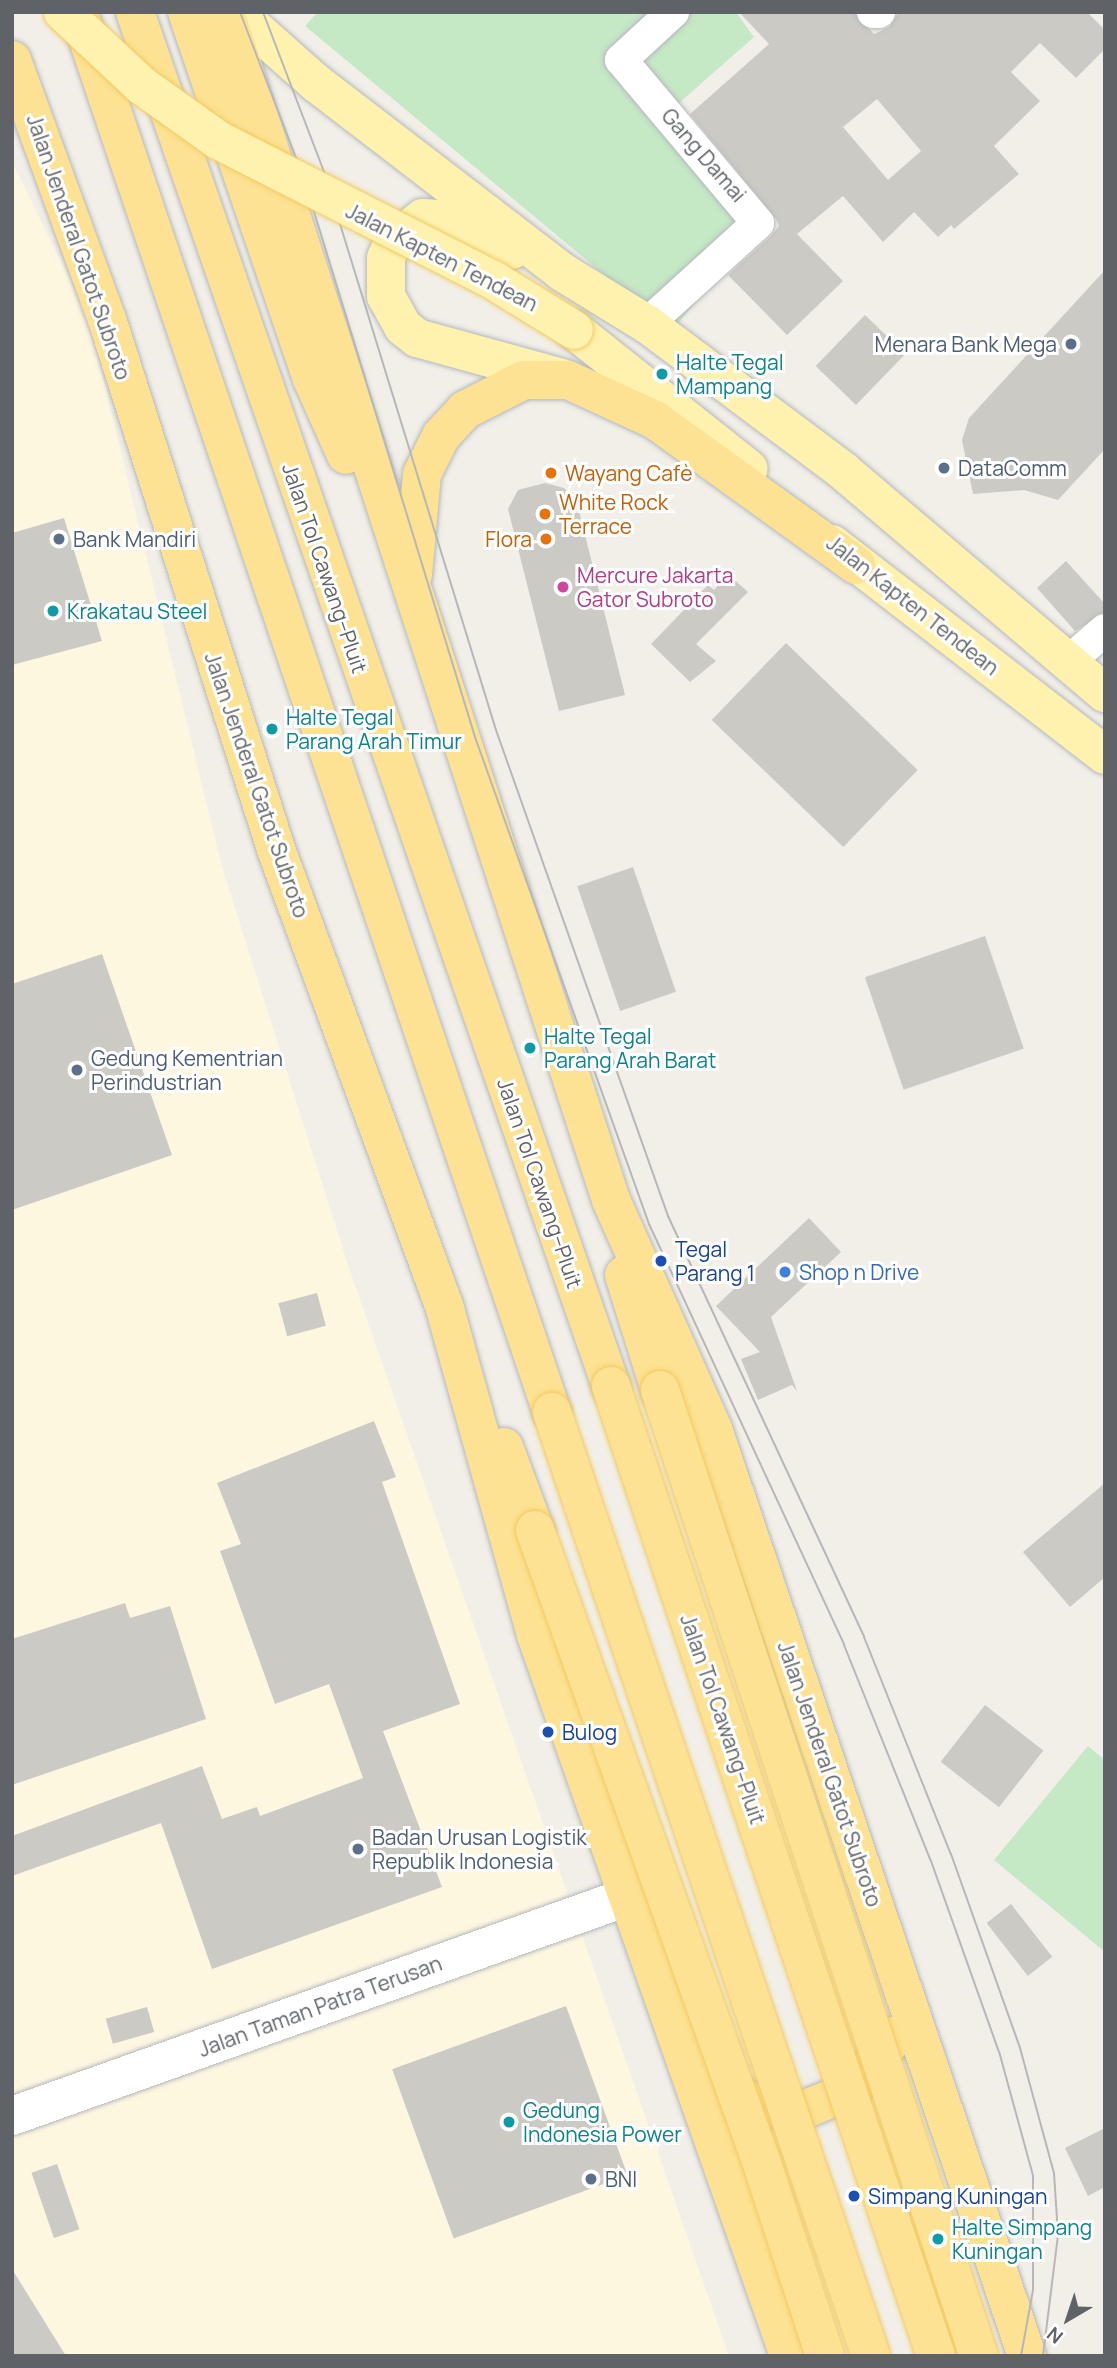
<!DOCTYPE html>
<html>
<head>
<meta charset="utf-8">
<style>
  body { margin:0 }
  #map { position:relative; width:1117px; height:2368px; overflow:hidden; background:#f1efe8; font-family:Manrope,sans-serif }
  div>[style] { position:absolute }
  .commercial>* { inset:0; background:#fef7e0 }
  .green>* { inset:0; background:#c5e8c5 }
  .building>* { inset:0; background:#cccac5; transform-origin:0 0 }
  .roads { filter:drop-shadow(0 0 2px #b5b8bc) drop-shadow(0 0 2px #b5b8bc) }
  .street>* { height:32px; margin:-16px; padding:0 16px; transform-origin:16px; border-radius:16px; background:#fff }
  .secondary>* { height:38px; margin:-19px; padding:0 19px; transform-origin:19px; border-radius:19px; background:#fff }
  .primary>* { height:38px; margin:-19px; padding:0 19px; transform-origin:19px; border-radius:19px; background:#fff2af }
  .highway>* { height:38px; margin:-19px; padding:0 19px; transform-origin:19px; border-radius:19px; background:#fde293 }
  .tram>* { height:2px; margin:-1px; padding:0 1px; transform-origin:1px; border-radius:1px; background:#b6b7b8 }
  .bridges { filter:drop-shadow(0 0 2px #f2c960) drop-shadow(0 0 2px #f2c960) }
  .primary-bridge>* { height:38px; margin:-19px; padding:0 19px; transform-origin:19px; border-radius:19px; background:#fff2af }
  .highway-bridge>* { height:38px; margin:-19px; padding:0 19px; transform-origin:19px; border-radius:19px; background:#fde293 }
  .dots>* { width:19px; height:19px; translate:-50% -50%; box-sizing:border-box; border:4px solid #fff; border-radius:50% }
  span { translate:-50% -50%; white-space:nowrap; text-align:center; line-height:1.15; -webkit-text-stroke:6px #fff; paint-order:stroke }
  .street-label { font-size:21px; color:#5f6368 }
  .service-label { font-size:21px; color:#4e5e75 }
  .right { translate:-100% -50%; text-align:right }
  .left { translate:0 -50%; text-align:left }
  .culture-label { font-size:21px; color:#0d838f }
  .food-label { font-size:21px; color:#c56008 }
  .hotel-label { font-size:21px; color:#b23c85 }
  .transit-label { font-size:21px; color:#164399 }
  .shop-label { font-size:21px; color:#366cbe }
  .frame { position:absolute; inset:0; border:14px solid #5f6368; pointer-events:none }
  .north { position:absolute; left:1033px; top:2284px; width:70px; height:70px; -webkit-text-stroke:5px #fff; paint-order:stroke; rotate:219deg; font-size:19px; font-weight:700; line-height:28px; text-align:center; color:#5f6368 }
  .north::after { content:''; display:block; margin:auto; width:24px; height:32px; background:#5f6368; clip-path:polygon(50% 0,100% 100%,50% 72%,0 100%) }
</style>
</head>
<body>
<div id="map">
  <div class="commercial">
    <div style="clip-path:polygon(12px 162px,88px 317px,222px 867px,349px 1268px,729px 2356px,12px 2356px)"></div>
  </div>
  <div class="green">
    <div style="clip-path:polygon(318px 12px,736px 12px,754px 37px,671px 110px,760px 223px,672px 331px,305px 26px)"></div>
    <div style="clip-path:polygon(1088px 1746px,1105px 1760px,1105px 1952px,994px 1860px)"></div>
  </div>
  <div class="building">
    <div style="clip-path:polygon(evenodd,739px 12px,854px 12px,874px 34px,889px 27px,899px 12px,1087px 12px,1105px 30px,1105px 49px,1076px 78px,1040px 43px,1011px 72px,1040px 101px,994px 146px,1019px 174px,954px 229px,951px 225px,938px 237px,914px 212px,883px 242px,843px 196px,797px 234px,843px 281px,787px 335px,728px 275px,771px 236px,779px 226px,776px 219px,690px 114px,769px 44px,739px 12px,877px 99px,921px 151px,888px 180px,843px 127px,877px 99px)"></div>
    <div style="clip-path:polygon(1105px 270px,1105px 449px,1058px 500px,1024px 490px,973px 494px,962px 440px,969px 418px)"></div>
    <div style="left:865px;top:315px;width:56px;height:71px;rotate:44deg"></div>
    <div style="clip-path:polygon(545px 483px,564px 488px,576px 499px,625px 695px,559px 711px,508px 509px,518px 490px)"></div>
    <div style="clip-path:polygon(64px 518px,102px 641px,12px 665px,12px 533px)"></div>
    <div style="clip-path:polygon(1066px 561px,1105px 604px,1105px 612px,1075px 631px,1037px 588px)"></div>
    <div style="clip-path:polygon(728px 574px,748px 592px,696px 644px,716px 661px,690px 682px,651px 644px,708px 585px,714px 590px)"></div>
    <div style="left:786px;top:643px;width:183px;height:107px;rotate:44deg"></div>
    <div style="left:633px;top:867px;width:132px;height:59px;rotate:71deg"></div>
    <div style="left:985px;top:936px;width:119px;height:127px;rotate:71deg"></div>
    <div style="clip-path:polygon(102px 954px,172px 1155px,12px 1210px,12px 984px)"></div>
    <div style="clip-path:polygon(809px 1218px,841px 1252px,771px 1317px,797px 1391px,792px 1385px,758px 1400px,741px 1359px,760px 1352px,716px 1306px)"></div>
    <div style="left:317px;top:1293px;width:34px;height:40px;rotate:75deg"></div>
    <div style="clip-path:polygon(374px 1421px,396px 1477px,382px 1482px,460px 1704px,383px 1731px,442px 1887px,212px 1969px,161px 1823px,12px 1876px,12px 1836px,202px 1766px,222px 1819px,257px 1807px,260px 1816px,363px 1778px,329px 1684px,275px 1704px,220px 1551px,241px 1544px,217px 1483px)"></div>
    <div style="clip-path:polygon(1105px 1483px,1105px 1577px,1070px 1607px,1023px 1552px)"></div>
    <div style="clip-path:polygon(125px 1603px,130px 1618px,170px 1606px,206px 1719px,12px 1785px,12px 1639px)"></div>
    <div style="left:985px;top:1705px;width:74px;height:72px;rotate:38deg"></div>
    <div style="left:1011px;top:1904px;width:67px;height:31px;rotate:52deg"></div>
    <div style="left:566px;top:2006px;width:180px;height:185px;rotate:70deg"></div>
    <div style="left:147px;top:2007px;width:26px;height:43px;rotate:74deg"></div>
    <div style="clip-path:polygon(1105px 2128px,1105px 2187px,1088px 2196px,1065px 2148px)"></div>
    <div style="left:57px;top:2164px;width:69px;height:27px;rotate:71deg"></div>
    <div style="clip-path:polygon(12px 2269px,66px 2356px,12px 2356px)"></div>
  </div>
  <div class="roads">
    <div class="street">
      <div style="left:873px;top:12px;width:6px"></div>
      <div style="left:647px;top:324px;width:150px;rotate:-42.3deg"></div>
      <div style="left:758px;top:223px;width:213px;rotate:-130deg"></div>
      <div style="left:621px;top:60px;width:71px;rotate:-42.7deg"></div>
      <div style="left:1068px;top:662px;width:49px;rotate:-40.9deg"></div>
    </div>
    <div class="secondary">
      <div style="left:12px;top:2116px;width:653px;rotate:-19.6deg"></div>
    </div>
    <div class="primary">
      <div style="left:236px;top:12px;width:107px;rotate:41.6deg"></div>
      <div style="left:316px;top:83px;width:310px;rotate:37.5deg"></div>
      <div style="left:562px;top:272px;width:100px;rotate:31.5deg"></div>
      <div style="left:647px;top:324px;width:244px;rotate:36.8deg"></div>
      <div style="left:842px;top:470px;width:345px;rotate:40.3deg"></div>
      <div style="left:512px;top:250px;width:80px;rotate:-157.3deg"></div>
      <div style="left:438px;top:219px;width:15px;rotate:-176deg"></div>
      <div style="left:423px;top:218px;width:38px;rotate:143deg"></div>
      <div style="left:393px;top:241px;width:18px;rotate:112deg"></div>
      <div style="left:386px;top:258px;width:38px;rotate:90deg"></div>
      <div style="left:386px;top:296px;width:35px;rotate:61deg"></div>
      <div style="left:403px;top:327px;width:18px;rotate:38deg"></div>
      <div style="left:417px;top:338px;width:150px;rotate:15.4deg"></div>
      <div style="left:574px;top:330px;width:223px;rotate:38.5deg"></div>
      <div style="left:832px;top:544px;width:345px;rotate:37.7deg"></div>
    </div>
    <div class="highway">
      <div style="left:135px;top:12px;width:1454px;rotate:70.89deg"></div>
      <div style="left:187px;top:12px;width:388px;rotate:71.2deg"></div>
      <div style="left:312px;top:379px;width:83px;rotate:65.9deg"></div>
      <div style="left:225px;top:12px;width:1249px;rotate:72deg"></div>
      <div style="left:611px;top:1200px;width:251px;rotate:66deg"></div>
      <div style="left:713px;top:1429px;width:979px;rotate:71.29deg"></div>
      <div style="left:82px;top:22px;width:1467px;rotate:71.32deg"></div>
      <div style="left:12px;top:60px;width:276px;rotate:69.9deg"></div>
      <div style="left:107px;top:319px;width:556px;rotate:72.31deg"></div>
      <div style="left:276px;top:849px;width:490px;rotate:69.8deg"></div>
      <div style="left:445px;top:1309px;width:338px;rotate:74.4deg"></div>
      <div style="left:536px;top:1635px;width:764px;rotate:70.66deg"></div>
      <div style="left:413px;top:575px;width:101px;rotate:-84.9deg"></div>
      <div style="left:422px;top:474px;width:42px;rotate:-63.4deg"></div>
      <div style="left:441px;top:436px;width:35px;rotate:-47deg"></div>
      <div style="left:465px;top:410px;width:66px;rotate:-27deg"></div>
      <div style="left:524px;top:380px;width:44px"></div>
      <div style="left:568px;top:380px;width:96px;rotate:24.7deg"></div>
      <div style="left:655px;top:420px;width:248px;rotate:35.8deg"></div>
      <div style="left:624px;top:1275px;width:121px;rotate:72.6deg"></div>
      <div style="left:504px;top:1447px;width:89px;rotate:69.5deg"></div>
      <div style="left:714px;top:2083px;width:57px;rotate:26.1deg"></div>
      <div style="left:765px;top:2108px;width:36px;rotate:5deg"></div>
      <div style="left:801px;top:2111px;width:55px;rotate:-22.4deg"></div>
      <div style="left:852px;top:2090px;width:70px;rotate:-51.3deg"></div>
    </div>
  </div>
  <div class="tram">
    <div style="left:240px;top:12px;width:179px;rotate:69deg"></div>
    <div style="left:304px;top:179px;width:584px;rotate:72.96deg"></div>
    <div style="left:475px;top:737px;width:517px;rotate:70.34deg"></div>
    <div style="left:649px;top:1224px;width:464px;rotate:65.1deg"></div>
    <div style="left:844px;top:1645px;width:233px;rotate:68.1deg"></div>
    <div style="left:931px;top:1861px;width:206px;rotate:70.4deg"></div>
    <div style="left:1000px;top:2055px;width:125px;rotate:74.7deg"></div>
    <div style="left:1033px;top:2176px;width:114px;rotate:90deg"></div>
    <div style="left:1033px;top:2290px;width:67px;rotate:100.3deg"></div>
    <div style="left:263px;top:12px;width:171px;rotate:69.1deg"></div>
    <div style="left:324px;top:172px;width:584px;rotate:72.87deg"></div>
    <div style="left:496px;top:730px;width:516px;rotate:70.51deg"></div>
    <div style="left:668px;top:1216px;width:464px;rotate:65deg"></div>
    <div style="left:864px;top:1637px;width:234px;rotate:68.2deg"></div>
    <div style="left:951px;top:1854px;width:206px;rotate:70.4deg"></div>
    <div style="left:1020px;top:2048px;width:130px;rotate:74.8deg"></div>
    <div style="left:1054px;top:2173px;width:62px;rotate:86.3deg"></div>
    <div style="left:1058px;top:2235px;width:122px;rotate:97.1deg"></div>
  </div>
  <div class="bridges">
    <div class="primary-bridge">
      <div style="left:63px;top:12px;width:107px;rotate:43.1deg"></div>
      <div style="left:141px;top:85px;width:95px;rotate:35.5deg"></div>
      <div style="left:218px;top:140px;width:309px;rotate:27deg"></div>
      <div style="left:493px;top:280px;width:95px;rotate:31.7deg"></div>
    </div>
    <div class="highway-bridge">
      <div style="left:611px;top:1386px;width:1023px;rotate:71.48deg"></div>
      <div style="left:660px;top:1390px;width:1017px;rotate:71.73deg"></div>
      <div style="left:552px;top:1412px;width:996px;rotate:71.33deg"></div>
      <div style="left:535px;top:1530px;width:670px;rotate:70.29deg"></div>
      <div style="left:761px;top:2161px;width:205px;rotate:71.8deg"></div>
    </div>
  </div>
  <div class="dots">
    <div style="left:1071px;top:344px;background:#5c6f8a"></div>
    <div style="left:662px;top:374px;background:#0f9aa8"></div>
    <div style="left:944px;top:468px;background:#5c6f8a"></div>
    <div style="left:551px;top:473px;background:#e8710a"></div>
    <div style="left:545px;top:514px;background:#e8710a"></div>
    <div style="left:59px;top:539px;background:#5c6f8a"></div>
    <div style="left:546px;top:539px;background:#e8710a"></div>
    <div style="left:563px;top:587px;background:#d1479c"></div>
    <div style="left:53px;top:611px;background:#0f9aa8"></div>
    <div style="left:272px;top:729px;background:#0f9aa8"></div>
    <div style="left:530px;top:1048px;background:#0f9aa8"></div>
    <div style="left:77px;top:1070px;background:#5c6f8a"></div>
    <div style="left:661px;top:1261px;background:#1a4fb4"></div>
    <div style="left:785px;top:1272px;background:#3f7fe0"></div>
    <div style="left:548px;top:1732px;background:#1a4fb4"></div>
    <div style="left:358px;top:1849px;background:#5c6f8a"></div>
    <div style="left:509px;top:2122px;background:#0f9aa8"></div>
    <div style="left:591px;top:2179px;background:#5c6f8a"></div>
    <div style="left:854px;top:2196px;background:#1a4fb4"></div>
    <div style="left:938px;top:2239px;background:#0f9aa8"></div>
  </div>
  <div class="street-label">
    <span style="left:704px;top:155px;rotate:49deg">Gang Damai</span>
    <span style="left:79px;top:247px;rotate:71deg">Jalan Jenderal Gatot Subroto</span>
    <span style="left:442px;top:257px;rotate:27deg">Jalan Kapten Tendean</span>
    <span style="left:325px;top:568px;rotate:71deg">Jalan Tol Cawang–Pluit</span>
    <span style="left:913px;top:605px;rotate:38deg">Jalan Kapten Tendean</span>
    <span style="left:257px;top:785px;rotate:71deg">Jalan Jenderal Gatot Subroto</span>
    <span style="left:540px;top:1183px;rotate:71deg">Jalan Tol Cawang–Pluit</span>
    <span style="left:723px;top:1719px;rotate:71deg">Jalan Tol Cawang–Pluit</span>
    <span style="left:830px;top:1774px;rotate:71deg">Jalan Jenderal Gatot Subroto</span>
    <span style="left:320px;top:2006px;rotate:-20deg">Jalan Taman Patra Terusan</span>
  </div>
  <div class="service-label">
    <span class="right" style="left:1057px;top:344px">Menara Bank Mega</span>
    <span class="left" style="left:958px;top:468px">DataComm</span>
    <span class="left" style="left:73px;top:539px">Bank Mandiri</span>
    <span class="left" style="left:91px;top:1070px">Gedung Kementrian<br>Perindustrian</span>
    <span class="left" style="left:372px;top:1849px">Badan Urusan Logistik<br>Republik Indonesia</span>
    <span class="left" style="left:605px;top:2179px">BNI</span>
  </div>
  <div class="culture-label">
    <span class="left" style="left:676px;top:374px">Halte Tegal<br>Mampang</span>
    <span class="left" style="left:67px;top:611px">Krakatau Steel</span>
    <span class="left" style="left:286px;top:729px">Halte Tegal<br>Parang Arah Timur</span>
    <span class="left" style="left:544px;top:1048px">Halte Tegal<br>Parang Arah Barat</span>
    <span class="left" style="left:523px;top:2122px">Gedung<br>Indonesia Power</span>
    <span class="left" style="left:952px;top:2239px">Halte Simpang<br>Kuningan</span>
  </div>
  <div class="food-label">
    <span class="left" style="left:565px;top:473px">Wayang Cafè</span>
    <span class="left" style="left:559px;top:514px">White Rock<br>Terrace</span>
    <span class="right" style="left:532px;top:539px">Flora</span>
  </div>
  <div class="hotel-label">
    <span class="left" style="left:577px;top:587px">Mercure Jakarta<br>Gator Subroto</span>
  </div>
  <div class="transit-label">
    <span class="left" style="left:675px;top:1261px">Tegal<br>Parang 1</span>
    <span class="left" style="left:562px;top:1732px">Bulog</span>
    <span class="left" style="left:868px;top:2196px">Simpang Kuningan</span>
  </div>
  <div class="shop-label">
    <span class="left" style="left:799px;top:1272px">Shop n Drive</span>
  </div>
  <div class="frame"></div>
  <div class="north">N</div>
</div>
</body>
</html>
